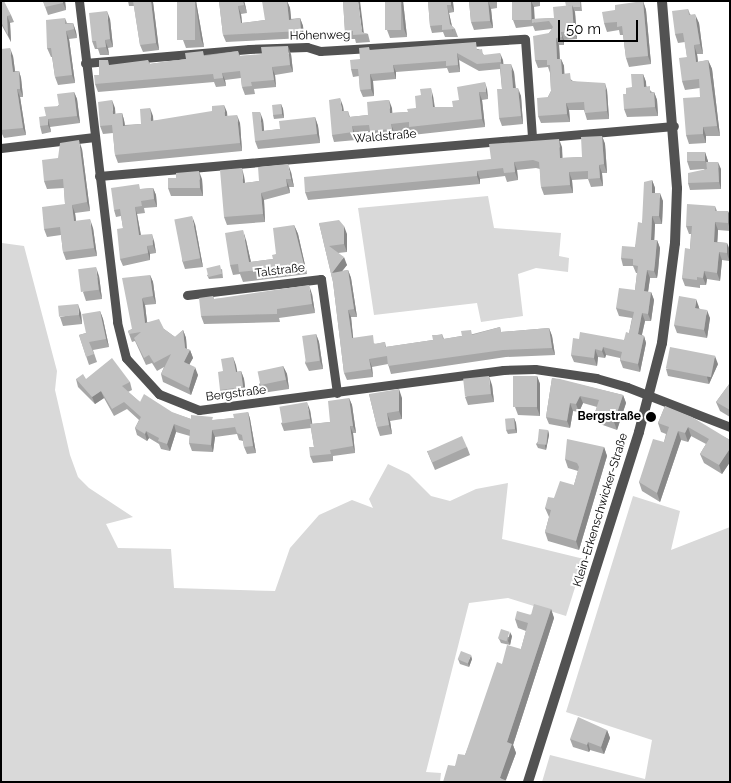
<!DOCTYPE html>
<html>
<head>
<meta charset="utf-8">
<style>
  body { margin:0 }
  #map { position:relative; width:731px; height:783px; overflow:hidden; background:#fff; font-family:Raleway,sans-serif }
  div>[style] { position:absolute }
  .green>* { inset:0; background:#d9d9d9 }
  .minor>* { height:9px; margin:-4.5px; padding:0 4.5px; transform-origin:4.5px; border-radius:4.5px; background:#525252 }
  .tertiary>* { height:10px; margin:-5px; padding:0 5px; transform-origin:5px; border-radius:5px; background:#525252 }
  .wall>* { inset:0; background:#a7a7a7 }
  .shaded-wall>* { inset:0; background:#888 }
  .building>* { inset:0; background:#c2c2c2; transform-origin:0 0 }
  .dots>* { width:14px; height:14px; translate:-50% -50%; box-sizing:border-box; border:2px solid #fff; border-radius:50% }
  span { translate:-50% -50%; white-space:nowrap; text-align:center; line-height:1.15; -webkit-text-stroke:4px #fff; paint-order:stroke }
  .street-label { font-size:12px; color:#000 }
  .poi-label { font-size:12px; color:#000; font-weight:700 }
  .right { translate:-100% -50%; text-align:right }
  .frame { position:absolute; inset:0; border:2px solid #000; pointer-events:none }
  .scale { position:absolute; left:558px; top:20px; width:80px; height:22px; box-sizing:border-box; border:2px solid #000; border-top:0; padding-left:6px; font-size:15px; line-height:18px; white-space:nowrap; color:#000; -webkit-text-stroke:4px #fff; paint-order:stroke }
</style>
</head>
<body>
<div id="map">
  <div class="green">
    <div style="clip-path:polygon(488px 196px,494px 228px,561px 233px,559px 256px,569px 258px,568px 272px,536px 268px,518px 274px,523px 316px,481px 322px,477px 303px,374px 315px,358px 208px)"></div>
    <div style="clip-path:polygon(1px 239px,2px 243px,24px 246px,57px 371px,55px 390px,70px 455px,78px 477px,89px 488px,133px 517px,106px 524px,118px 548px,171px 549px,174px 588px,275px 591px,290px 548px,319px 515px,352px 500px,373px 508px,369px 499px,388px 464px,409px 474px,431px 496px,450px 501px,476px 489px,508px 483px,502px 539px,584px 559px,566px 616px,508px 598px,469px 603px,426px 772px,441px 773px,440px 782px,1px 782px)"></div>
    <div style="clip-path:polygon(633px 496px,680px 511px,671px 550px,730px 527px,730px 782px,542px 782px,550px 755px,645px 779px,652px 740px,566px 712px)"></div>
  </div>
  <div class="minor">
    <div style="left:79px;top:1px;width:323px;rotate:83.2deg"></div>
    <div style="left:117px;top:322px;width:37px;rotate:76deg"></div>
    <div style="left:126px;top:358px;width:49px;rotate:47.5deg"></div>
    <div style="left:159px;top:394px;width:43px;rotate:21.8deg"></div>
    <div style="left:199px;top:410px;width:307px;rotate:-7.5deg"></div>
    <div style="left:503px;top:370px;width:32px;rotate:-2deg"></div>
    <div style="left:535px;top:369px;width:62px;rotate:8.4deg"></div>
    <div style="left:596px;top:378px;width:32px;rotate:16deg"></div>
    <div style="left:627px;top:387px;width:110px;rotate:21.2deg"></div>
    <div style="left:85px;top:63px;width:165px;rotate:-4.9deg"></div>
    <div style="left:249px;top:49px;width:58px;rotate:-2deg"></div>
    <div style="left:307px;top:47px;width:14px;rotate:17deg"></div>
    <div style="left:320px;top:51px;width:205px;rotate:-3.4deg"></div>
    <div style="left:525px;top:39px;width:97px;rotate:85.9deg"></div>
    <div style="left:1px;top:148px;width:94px;rotate:-6.7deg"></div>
    <div style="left:99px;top:176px;width:577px;rotate:-4.97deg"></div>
    <div style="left:187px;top:295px;width:135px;rotate:-6.8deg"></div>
    <div style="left:321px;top:279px;width:115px;rotate:82deg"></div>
  </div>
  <div class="tertiary">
    <div style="left:528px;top:782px;width:367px;rotate:-72.4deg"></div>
    <div style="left:639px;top:432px;width:92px;rotate:-75.5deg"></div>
    <div style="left:662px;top:343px;width:101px;rotate:-82.6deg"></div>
    <div style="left:675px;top:243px;width:55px;rotate:-87.9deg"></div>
    <div style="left:677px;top:188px;width:188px;rotate:-94.6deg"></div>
  </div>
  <div class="wall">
    <div style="clip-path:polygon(1px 1px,11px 15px,14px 22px,10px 23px,11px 42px,1px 24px)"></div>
    <div style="clip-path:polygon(43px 1px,65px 1px,66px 10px,48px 15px)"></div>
    <div style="clip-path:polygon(128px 1px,163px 1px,153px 2px,159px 50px,143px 52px,140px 45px,134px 6px,129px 6px)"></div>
    <div style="clip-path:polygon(196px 1px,204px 47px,186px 48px,183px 40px)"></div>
    <div style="clip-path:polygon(219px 1px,244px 1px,247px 13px,241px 14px,242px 23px,265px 20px,287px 1px,290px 8px,291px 19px,300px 18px,303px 26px,304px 38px,226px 42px,223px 35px)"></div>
    <div style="clip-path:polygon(343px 1px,364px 33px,368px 34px,370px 42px,356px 43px,355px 39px,348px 39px,345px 32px)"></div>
    <div style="clip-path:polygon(403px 1px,407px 37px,390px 38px,387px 30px)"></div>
    <div style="clip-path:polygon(428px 1px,453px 1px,454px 12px,449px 13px,452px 26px,455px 29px,458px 37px,445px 37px,443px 32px,432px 33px,430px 26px)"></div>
    <div style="clip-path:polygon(469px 1px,497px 1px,497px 8px,491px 9px,493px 28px,474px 30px,471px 22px)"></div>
    <div style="clip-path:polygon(512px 1px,540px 1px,540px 6px,534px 7px,534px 19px,554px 18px,566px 6px,581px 1px,582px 11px,575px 11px,577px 39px,564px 40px,564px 45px,559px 45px,560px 59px,561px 59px,564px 66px,564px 74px,573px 81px,607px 90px,609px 119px,587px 120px,584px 110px,569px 110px,570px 122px,541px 123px,538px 116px,551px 91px,550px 73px,548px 67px,538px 68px,535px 60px,549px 33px,552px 29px,535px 31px,533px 26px,516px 28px,513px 20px)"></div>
    <div style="clip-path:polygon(643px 1px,646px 10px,651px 64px,629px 67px,626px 58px,623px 35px,620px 35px,619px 30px,607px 32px,604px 23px,615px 10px)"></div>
    <div style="clip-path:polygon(688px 9px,690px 14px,699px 23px,703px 54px,697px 54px,698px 62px,708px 60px,712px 69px,720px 136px,706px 136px,706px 143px,689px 144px,686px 135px,700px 97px,700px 88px,685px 90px,682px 81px,687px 57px,685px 42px,678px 43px,675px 34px)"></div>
    <div style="clip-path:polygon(65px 18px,67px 23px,73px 23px,76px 32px,77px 38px,69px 39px,75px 83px,58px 85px,55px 77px,52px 57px,51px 57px,47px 48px)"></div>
    <div style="clip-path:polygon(110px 19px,113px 47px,108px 48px,109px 55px,100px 55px,98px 49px,95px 49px,92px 41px)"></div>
    <div style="clip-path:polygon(369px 47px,370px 50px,479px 49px,484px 55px,503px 60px,503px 64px,514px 72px,516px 88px,521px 96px,523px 124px,502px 126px,499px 118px,502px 89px,500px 69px,479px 71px,459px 60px,460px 72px,449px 73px,447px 68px,396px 72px,396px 79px,373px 81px,374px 96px,363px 97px,360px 90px,359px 76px,353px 77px,351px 69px,360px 59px)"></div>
    <div style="clip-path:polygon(1px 49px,13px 56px,15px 71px,19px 71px,21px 78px,23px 97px,20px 97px,26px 135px,4px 138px,1px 132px)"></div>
    <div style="clip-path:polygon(238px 51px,240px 56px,291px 54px,293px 72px,275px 75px,276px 87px,254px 89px,255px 94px,245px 95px,242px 87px,241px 78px,225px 80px,226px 86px,216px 87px,214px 82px,98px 92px,95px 84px,99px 75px,148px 60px,150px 64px,186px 59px,205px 55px)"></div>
    <div style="clip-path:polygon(643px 74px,646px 82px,646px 86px,652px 92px,654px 92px,657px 100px,658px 116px,627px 117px,624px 109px,626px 94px)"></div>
    <div style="clip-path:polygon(487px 89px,488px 99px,482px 100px,485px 127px,412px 135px,410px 130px,394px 132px,395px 136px,373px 138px,371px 132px,355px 134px,356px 140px,334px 142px,332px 135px,343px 106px,344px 111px,348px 111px,350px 117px,368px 115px,392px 108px,392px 113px,408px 112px,416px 108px,433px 96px,435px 107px,453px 107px,459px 100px)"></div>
    <div style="clip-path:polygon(74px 92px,77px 99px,80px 123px,50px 127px,51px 132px,42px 134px,40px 126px,46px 116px)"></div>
    <div style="clip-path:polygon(281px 104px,283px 109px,284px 118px,274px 119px,273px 115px)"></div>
    <div style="clip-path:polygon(115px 108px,115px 114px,122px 113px,124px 120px,125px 125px,141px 124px,153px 116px,153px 121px,227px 112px,227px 116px,240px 123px,242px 151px,118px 163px,115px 155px,113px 133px,103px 134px,100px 126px)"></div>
    <div style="clip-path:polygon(315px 117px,318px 126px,320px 143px,258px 149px,255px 141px,263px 120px,264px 131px,280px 129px)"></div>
    <div style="clip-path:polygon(602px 136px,605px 144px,607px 173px,602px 173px,603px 186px,591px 187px,588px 179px,572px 180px,573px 193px,544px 195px,541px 187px,540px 169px,536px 168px,517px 170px,518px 180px,507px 182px,505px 176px,480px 179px,480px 184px,308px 200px,305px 192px,562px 147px,562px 158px,582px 157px)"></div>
    <div style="clip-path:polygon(82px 149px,90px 211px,75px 213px,76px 221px,93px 228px,97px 256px,66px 260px,63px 252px,61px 235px,47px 237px,44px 229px,65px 204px,64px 188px,47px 189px,44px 181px,58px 158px)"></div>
    <div style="clip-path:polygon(705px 152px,708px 162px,721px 169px,721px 189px,690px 190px,688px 183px,705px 169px,690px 170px,687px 161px)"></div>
    <div style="clip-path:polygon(291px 172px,294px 187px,289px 187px,290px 193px,264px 200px,265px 222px,227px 225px,224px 217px,244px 176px,245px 183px,259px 181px)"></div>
    <div style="clip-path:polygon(202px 179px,203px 196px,171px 196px,168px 188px)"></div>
    <div style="clip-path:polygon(652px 180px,655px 188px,655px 193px,663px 201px,662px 224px,655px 224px,654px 240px,657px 240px,660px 248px,658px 271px,657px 278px,650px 278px,648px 292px,651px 292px,654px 300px,651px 321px,645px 321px,642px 335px,644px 336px,646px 343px,640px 372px,623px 368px,620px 360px,620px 358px,606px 355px,605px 358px,598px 357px,597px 366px,574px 362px,571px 355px,579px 339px,624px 340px,629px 333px,632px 318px,619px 316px,616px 308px,635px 290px,637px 273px,636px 273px,633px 266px,623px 266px,621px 258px,635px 247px,642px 223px)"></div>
    <div style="clip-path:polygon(153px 188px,156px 195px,157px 207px,144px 208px,145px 213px,137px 214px,141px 235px,154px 241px,156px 253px,150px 254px,150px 260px,123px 266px,120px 259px,123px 228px,121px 216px,116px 217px,114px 210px,141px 189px)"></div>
    <div style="clip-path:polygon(715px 206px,717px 211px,730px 215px,730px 231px,718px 230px,717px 242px,727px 243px,729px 261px,722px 260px,720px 281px,707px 279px,706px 285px,700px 285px,700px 288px,685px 286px,682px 278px,690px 249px,691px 234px,689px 234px,686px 226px)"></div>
    <div style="clip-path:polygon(319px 223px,347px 234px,347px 252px,338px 253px,347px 265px,342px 271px,348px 270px,351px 278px,357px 317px,351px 317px,353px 338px,376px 344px,385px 342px,386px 347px,433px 340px,442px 334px,444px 339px,473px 334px,500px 327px,501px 332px,549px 328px,552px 336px,555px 355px,506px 357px,391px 374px,388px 364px,372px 367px,373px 377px,347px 380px,344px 373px,333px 282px)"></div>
    <div style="clip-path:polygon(195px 224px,203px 267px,185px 269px,182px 260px)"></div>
    <div style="clip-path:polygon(294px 225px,298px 234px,307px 274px,243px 282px,240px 274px,233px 275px,230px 265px,246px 240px,251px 262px,273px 259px)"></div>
    <div style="clip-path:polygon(222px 269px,223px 278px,209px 279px,207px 275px)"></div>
    <div style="clip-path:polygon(150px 275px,153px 282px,156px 304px,145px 305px,147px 322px,164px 329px,175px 337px,183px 330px,186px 338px,187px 349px,190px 350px,193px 358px,189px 364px,198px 375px,191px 395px,163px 382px,161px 374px,164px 367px,157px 371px,152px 363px,146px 365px,135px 341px,132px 342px,128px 331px,132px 329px)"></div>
    <div style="clip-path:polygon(99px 276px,102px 299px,86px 301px,83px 292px)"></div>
    <div style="clip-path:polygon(312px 294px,315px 313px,279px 318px,280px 322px,204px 324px,201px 316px,213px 296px,214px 299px)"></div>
    <div style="clip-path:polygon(699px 307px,699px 308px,710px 318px,707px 338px,677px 333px,674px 325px)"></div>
    <div style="clip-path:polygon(100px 311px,103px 319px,109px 347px,93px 350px,97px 362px,89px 365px,79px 335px,86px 333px)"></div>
    <div style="clip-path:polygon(81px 313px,82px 324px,63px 326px,60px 317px)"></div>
    <div style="clip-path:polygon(316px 334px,319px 342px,323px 369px,309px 371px,305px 363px)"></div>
    <div style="clip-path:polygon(233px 357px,237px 372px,241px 371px,244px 379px,246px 395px,223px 398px,220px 390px,223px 371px)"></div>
    <div style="clip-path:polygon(718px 364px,709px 384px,668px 376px,666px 369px)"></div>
    <div style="clip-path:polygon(283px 366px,287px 374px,289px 389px,262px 393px,259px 384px)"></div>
    <div style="clip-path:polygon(537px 376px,540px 384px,540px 416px,518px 415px,515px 407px)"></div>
    <div style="clip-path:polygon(552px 378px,623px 395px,626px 403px,617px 430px,597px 423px,594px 415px,597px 407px,583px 403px,579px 412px,573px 411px,570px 428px,549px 424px,546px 417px)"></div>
    <div style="clip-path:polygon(76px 379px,130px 382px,132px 390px,128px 392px,140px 402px,191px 419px,214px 420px,234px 418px,248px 412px,250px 419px,256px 453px,247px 454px,244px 447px,243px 441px,239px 440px,237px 434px,215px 437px,213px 452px,192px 451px,189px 443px,190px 436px,176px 432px,170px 451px,161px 449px,159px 444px,149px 438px,147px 441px,137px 435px,135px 428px,139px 420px,127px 409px,114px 416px,104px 398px,95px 404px,78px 387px)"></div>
    <div style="clip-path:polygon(730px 383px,730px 417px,720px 411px,716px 402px)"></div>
    <div style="clip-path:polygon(492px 385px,494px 402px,468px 405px,465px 397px)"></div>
    <div style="clip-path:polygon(369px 394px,402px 398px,402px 419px,390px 421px,392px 434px,380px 436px,377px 427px)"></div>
    <div style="clip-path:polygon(349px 398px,352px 405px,356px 433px,353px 433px,355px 453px,333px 456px,333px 461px,313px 463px,310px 456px,314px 447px,311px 428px,284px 431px,281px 423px,310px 410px,312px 424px,330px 422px)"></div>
    <div style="clip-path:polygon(665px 406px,730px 440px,730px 462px,722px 474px,704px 463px,700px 454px,706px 444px,691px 436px,688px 442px,681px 440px,660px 502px,642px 491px,639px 482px,664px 442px,666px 434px,661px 432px,658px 423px)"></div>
    <div style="clip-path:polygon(514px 418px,516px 423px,517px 433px,508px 434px,506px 430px)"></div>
    <div style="clip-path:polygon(548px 430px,549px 435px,546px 450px,538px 448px,536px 444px)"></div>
    <div style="clip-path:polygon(467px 447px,470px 455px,435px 470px,427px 451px)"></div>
    <div style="clip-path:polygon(604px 447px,607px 456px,579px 550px,548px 541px,545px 532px,549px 517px,545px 508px,554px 498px,574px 485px,578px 471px,568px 468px,565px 459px)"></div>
    <div style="clip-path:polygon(551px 609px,554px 618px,513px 745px,516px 753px,506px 780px,455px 766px,465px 755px,502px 664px,521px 649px,526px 631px,518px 628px,515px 619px)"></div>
    <div style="clip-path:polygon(512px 636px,510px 645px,501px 643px,499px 639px)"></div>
    <div style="clip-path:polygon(458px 659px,472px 659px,469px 667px,460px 664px)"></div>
    <div style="clip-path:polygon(607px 730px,610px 738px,604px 754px,590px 750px,589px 752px,573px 747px,570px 739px)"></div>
  </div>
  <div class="shaded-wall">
    <div style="clip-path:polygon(63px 1px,65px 1px,66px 10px,63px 3px)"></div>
    <div style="clip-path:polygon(151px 1px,153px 1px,153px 2px,159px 50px,156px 43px)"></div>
    <div style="clip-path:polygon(195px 1px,196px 1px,204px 47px,201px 39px)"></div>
    <div style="clip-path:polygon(243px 1px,244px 1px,245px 4px,247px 13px)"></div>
    <div style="clip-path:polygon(287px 1px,290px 8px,292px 27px,289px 20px)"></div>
    <div style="clip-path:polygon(358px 1px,360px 1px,364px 34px,362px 32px)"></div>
    <div style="clip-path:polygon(401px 1px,403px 1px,407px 37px,404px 29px)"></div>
    <div style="clip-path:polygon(451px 1px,453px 1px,453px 3px,454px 12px,451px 5px)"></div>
    <div style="clip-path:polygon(488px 1px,491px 9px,493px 28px,490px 21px)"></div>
    <div style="clip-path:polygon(531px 1px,534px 7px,535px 23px,534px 23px,532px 19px)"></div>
    <div style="clip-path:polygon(643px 1px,646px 10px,651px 64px,648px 56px)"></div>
    <div style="clip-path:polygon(447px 5px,449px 13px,453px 32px,450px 24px)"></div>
    <div style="clip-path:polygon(572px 5px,575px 13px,577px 39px,574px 31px)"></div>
    <div style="clip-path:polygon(238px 6px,241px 14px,243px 31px,241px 23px)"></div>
    <div style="clip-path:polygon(107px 11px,110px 19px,113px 47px,110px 39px)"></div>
    <div style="clip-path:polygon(695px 14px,699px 23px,703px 54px,700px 44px)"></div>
    <div style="clip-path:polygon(7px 16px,10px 23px,11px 42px,8px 35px)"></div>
    <div style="clip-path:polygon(300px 18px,303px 26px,304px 38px,301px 31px)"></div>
    <div style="clip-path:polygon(73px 23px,76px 32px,77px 38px,74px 29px)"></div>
    <div style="clip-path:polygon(66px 31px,69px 39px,75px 83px,72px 75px)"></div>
    <div style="clip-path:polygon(561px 32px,564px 40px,564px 45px,562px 37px)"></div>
    <div style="clip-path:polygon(556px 38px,559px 45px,560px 67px,557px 59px)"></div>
    <div style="clip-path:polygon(105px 40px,108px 48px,109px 55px,106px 47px)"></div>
    <div style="clip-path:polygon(694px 45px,697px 54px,699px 71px,696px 62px)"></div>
    <div style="clip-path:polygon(288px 46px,291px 54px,293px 72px,290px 65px)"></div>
    <div style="clip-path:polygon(10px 48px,13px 56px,16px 79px,13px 72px)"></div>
    <div style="clip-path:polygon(457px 53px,459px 60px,460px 72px,458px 65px)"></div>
    <div style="clip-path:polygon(500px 53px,503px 60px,504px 69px,501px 62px)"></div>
    <div style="clip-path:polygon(561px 59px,564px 66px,565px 81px,562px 74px)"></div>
    <div style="clip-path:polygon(708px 60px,712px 69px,720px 136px,717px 126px)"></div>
    <div style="clip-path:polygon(511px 64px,514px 72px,516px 96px,513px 88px)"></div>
    <div style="clip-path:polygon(393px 65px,396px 72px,396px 79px,394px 72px)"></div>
    <div style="clip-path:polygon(272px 67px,275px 75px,276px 87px,274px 80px)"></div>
    <div style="clip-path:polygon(19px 71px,21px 78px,23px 97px,20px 89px)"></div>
    <div style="clip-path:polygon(222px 73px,225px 80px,226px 86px,223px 78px)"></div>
    <div style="clip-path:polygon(370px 74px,373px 81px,374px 96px,371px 89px)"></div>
    <div style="clip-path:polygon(643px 74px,646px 82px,647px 95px,644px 87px)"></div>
    <div style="clip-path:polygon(485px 82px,487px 89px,488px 99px,486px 92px)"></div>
    <div style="clip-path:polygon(605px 83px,607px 90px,609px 119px,607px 111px)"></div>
    <div style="clip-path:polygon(431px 88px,433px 96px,435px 114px,433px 107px)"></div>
    <div style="clip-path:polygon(518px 88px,521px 96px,523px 124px,521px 116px)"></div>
    <div style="clip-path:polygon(17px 89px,20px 97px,26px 135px,23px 128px)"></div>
    <div style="clip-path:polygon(74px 92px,77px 99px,80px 123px,77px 116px)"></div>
    <div style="clip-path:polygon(479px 92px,482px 100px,485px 127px,482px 119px)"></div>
    <div style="clip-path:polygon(654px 92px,657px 100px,658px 116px,655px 107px)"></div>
    <div style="clip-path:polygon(340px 98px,343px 106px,344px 119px,342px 111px)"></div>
    <div style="clip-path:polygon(112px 100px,115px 108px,116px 121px,113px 114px)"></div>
    <div style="clip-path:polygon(389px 100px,392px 108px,393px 121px,390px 113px)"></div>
    <div style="clip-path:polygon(566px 103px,569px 110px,570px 122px,567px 114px)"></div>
    <div style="clip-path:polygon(281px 104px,283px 109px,284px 118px,282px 114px)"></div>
    <div style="clip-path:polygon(224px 105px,227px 112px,228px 124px,225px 116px)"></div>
    <div style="clip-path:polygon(150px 108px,153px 116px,154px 129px,151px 121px)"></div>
    <div style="clip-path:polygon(260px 112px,263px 120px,265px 139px,262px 131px)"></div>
    <div style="clip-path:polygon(122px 113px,124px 120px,126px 133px,123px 126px)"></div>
    <div style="clip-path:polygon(237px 115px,240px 123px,242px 151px,240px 143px)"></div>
    <div style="clip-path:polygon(315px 117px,318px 126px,320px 143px,317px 134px)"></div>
    <div style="clip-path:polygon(48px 119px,50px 127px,51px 132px,48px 125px)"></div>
    <div style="clip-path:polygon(391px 124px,394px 132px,395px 136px,392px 129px)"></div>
    <div style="clip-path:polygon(352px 126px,355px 134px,356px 140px,353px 132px)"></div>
    <div style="clip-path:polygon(703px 127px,706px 136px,706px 143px,703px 134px)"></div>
    <div style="clip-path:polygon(602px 136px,605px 144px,607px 173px,604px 164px)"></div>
    <div style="clip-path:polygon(559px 139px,562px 147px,563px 166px,560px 158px)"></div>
    <div style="clip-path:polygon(79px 140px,82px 149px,90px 211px,87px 202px)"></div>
    <div style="clip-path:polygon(705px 152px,708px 161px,708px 169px,705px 160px)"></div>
    <div style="clip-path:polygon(514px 162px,517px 170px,518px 180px,515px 172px)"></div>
    <div style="clip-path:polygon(718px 162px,721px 169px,721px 189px,719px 182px)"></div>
    <div style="clip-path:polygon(288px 164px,291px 172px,294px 187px,291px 179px)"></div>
    <div style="clip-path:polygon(599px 165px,602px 173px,603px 186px,600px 178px)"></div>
    <div style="clip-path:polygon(242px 168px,244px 176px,246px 191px,243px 183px)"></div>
    <div style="clip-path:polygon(199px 171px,202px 179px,203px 196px,200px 188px)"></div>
    <div style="clip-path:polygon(477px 171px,480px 179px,480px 184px,477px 176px)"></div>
    <div style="clip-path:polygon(569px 172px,572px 180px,573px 193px,570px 185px)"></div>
    <div style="clip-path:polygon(286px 179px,289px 187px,290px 193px,287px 186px)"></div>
    <div style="clip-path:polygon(652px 180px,655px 188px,655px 201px,652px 193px)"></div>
    <div style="clip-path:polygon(153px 188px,156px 195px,157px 207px,154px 199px)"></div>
    <div style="clip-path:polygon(261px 193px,264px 200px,265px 222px,263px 214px)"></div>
    <div style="clip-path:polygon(660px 193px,663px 201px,662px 224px,659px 216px)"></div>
    <div style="clip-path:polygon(72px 205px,75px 213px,77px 229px,74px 221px)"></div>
    <div style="clip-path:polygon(135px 207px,137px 214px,142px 242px,139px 235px)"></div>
    <div style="clip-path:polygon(728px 211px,730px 215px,730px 229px,728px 223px)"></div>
    <div style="clip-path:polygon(192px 216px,195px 224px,203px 267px,200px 258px)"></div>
    <div style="clip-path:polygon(652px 216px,655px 224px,654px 247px,651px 240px)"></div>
    <div style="clip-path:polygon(90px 219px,93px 228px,97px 256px,94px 248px)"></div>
    <div style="clip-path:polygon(715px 222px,718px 230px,717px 250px,714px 242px)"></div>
    <div style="clip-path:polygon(294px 225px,298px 234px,307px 274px,304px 265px)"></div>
    <div style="clip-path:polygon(344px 226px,347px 234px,347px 252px,344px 244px)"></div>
    <div style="clip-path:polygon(243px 230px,246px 240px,253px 272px,249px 262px)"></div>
    <div style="clip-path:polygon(152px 234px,154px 241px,156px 253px,153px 245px)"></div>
    <div style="clip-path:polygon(657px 240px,660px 248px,658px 271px,657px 278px,654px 271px)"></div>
    <div style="clip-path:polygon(727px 243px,730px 250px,729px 261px,727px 253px)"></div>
    <div style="clip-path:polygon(147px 246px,150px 254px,150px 260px,148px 253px)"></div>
    <div style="clip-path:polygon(719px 252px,722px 260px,720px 281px,717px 273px)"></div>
    <div style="clip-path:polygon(344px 257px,347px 265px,335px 280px,332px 273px)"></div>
    <div style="clip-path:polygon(96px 267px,99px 276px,102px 299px,99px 290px)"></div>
    <div style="clip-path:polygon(348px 270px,351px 278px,357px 317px,354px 309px)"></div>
    <div style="clip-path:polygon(647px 270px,650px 278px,647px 299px,644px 291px)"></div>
    <div style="clip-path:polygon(704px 271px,707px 279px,706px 285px,703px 278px)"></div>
    <div style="clip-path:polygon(150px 275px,153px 282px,156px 304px,153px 296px)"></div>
    <div style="clip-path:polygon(309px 285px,312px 294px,315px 313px,312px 304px)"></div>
    <div style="clip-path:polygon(651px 292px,654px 300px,651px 321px,648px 314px)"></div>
    <div style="clip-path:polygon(142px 298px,145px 305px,148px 330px,145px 323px)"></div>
    <div style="clip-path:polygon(696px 299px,699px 307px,698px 316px,695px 308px)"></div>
    <div style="clip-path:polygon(78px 304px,81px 313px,82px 324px,79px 315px)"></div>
    <div style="clip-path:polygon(348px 310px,351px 317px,354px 346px,352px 338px)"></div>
    <div style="clip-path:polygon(707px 310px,710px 318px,707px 338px,704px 330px)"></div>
    <div style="clip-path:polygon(100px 311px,103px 319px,109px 347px,106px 339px)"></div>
    <div style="clip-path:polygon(642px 313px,645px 321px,640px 342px,638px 334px)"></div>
    <div style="clip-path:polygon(549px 328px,552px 336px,555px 355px,552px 348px)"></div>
    <div style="clip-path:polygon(183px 330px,186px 338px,187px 355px,190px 350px,193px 358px,187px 369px,184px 362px,185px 348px)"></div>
    <div style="clip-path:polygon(316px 334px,319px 342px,323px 369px,320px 361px)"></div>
    <div style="clip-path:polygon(644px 336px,646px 343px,640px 372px,638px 364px)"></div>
    <div style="clip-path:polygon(603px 347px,606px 355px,605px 358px,602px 351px)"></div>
    <div style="clip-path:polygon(595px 349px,598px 357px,597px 366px,594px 358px)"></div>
    <div style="clip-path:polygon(715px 356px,718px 364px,709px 384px,707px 377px)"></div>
    <div style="clip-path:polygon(233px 357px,236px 365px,239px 380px,236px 372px)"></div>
    <div style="clip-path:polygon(369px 359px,372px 367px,373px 377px,371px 369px)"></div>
    <div style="clip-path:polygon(283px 366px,287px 374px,289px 389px,286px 380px)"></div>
    <div style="clip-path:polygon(195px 367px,198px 375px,191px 395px,189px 388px)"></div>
    <div style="clip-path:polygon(241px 371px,244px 379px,246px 395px,243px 387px)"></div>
    <div style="clip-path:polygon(489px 376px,492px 385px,494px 402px,491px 394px)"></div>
    <div style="clip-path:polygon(537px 376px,540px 384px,540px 416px,537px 408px)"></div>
    <div style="clip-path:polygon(399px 389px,402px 398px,402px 419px,399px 411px)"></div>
    <div style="clip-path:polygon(101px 391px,104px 398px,95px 404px,92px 397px)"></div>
    <div style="clip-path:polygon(623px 395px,626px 403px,617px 430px,614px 422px)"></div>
    <div style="clip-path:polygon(580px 396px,583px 403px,579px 412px,576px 404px)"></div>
    <div style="clip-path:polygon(349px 398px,352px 405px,356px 433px,353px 426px)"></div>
    <div style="clip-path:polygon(307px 402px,310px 410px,313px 428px,310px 419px)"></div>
    <div style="clip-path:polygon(570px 403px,573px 411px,570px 428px,567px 421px)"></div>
    <div style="clip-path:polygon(248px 412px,250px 419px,256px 453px,253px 446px)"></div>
    <div style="clip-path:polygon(387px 413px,390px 421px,392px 434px,389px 425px)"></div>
    <div style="clip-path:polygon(514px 418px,516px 423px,517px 433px,515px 429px)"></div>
    <div style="clip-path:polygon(174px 424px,176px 432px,170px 451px,167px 444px)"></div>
    <div style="clip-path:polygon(350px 426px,353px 433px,355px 453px,353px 446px)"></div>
    <div style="clip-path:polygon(688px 427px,691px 436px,688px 442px,685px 433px)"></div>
    <div style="clip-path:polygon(212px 430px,215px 437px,213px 452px,211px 445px)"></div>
    <div style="clip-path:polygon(548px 430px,549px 435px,546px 450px,545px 446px)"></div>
    <div style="clip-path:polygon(146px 431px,149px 438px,147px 441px,145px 434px)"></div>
    <div style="clip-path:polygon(678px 431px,681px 440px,660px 502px,657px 493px)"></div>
    <div style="clip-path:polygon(604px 447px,607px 456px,579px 550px,576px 541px)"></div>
    <div style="clip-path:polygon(729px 450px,730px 453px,730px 462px,722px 474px,719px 465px)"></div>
    <div style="clip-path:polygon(551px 609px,554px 618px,513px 745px,516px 753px,505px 782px,500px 778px,507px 742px)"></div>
    <div style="clip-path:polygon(510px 632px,512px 636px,510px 645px,508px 641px)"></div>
    <div style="clip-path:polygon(471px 655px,472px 659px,469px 667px,468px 663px)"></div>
    <div style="clip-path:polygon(607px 730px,610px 738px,604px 754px,601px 747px)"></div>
    <div style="clip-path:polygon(588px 742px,590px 750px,589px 752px,587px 745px)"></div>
  </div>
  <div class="building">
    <div style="clip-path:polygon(1px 1px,4px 1px,11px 15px,7px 16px,8px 35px,1px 22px)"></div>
    <div style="clip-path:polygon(43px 1px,63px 1px,63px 3px,45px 7px)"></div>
    <div style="clip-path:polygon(133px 1px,151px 1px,156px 43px,140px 45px)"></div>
    <div style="left:177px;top:1px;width:18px;height:39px"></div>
    <div style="clip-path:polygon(219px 1px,243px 1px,244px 5px,238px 6px,241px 23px,265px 20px,262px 1px,287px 1px,289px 20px,300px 18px,301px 31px,223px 35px)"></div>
    <div style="clip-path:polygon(343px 1px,358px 1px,362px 32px,368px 34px,353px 35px,353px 31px,345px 32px)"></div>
    <div style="left:385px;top:1px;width:16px;height:29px"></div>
    <div style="clip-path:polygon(428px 1px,451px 1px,451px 5px,447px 5px,450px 24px,455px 29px,442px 30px,442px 25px,430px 26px)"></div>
    <div style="clip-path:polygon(469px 1px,490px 1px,488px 1px,490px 21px,471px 22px)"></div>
    <div style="left:512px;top:1px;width:19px;height:19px"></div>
    <div style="clip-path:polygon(565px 1px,580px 1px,580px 7px,573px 7px,572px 5px,566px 6px)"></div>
    <div style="clip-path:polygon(643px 1px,648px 56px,626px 58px,622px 26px,617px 27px,617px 22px,604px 23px,602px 12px,615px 10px,615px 5px)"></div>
    <div style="clip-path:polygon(572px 5px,574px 31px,561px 32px,562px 37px,556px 38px,557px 59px,561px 59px,562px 74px,570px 73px,571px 81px,605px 83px,607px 111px,585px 113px,584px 102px,566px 103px,567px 114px,538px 116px,537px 98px,548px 97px,551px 91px,550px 65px,547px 65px,547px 60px,535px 60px,533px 36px,549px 33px,553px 27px,549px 21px,532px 23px,532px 19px,554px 18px,553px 7px)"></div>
    <div style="clip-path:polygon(688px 9px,689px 15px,695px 14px,700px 44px,694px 45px,696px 62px,708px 60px,717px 126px,703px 127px,703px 134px,686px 135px,683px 98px,700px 97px,699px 79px,682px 81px,679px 58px,687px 57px,683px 33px,675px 34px,672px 11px)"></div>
    <div style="clip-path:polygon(107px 11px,110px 39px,105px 40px,106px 47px,97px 48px,96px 41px,92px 41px,89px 13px)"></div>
    <div style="clip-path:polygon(65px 18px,65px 24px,73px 23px,74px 29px,66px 31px,72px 75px,55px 77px,51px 48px,47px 48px,46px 20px)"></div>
    <div style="clip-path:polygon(476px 42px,477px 50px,482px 49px,483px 55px,500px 53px,501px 62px,477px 64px,457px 53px,458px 65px,446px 66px,446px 61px,393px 65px,394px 72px,370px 74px,371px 89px,360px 90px,358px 69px,351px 69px,350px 60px,360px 59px,359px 48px,369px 47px,369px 50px)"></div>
    <div style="clip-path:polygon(288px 46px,290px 65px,272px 67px,274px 80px,251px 82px,252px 86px,242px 87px,240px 71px,222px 73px,223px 78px,214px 79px,213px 74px,95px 84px,94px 75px,99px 75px,99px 60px,108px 60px,109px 65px,148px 60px,149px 64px,186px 59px,185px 53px,203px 51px,204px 56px,238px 51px,239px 56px,262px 54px,261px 47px)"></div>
    <div style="clip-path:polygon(10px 48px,13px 72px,19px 71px,20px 89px,17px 89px,23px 128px,1px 130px,1px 49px)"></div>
    <div style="clip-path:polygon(500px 64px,511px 64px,513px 88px,518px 88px,521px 116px,499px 118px,497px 89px,502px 89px)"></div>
    <div style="clip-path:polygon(631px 74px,643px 74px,644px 87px,650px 86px,650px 93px,654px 92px,655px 107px,624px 109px,623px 94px,626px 94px,626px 88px,632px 87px)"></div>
    <div style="clip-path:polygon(485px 82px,486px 92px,479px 92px,482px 119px,409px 127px,409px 122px,391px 124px,392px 129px,370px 131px,369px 125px,352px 126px,353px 132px,332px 135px,329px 100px,340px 98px,342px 111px,348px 111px,349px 117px,368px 115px,367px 102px,386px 100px,389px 100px,390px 113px,408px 112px,407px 109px,416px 108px,415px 96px,421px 95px,420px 89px,431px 88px,433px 107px,453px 107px,452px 101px,459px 100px,457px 87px)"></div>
    <div style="clip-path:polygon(74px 92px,77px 116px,48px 119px,48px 125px,40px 126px,39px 117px,46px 116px,44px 107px,59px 106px,57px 94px)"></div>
    <div style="clip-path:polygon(112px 100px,113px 114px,122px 113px,123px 126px,141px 124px,140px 109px,150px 108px,151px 121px,212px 111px,212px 106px,224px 105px,225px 116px,237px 115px,240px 143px,115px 155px,112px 125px,100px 126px,98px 102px)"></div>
    <div style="left:281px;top:104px;width:10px;height:9px;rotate:84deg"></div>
    <div style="clip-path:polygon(252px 112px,260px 112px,262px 131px,280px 129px,279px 121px,315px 117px,317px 134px,255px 141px)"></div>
    <div style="clip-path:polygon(602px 136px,604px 164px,599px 165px,600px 178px,588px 179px,588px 171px,569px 172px,570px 185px,541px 187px,539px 162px,533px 160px,514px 162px,515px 172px,504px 173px,503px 168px,477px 171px,477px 176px,305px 192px,304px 177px,491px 159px,489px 144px,559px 139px,560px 158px,582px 157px,581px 137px)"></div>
    <div style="clip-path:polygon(79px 140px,87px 202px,72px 205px,74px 221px,90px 219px,94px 248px,63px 252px,60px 227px,44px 229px,42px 207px,65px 204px,63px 179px,44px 181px,42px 160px,58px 158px,60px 143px)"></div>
    <div style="left:687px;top:152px;width:18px;height:9px"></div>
    <div style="clip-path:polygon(706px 162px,718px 162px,719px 182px,688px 183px,688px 173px,707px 169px)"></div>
    <div style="clip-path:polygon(288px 164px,291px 179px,286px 179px,287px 186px,261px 193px,263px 214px,224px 217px,220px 170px,242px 168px,243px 183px,259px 181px,258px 167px)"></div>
    <div style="clip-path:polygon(199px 171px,200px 188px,168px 188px,168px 178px,176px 178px,176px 173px)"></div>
    <div style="clip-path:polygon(652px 180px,652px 193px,660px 193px,659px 216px,652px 216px,651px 240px,657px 240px,655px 263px,654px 271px,647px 270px,644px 291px,651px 292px,648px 314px,642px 313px,638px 334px,644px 336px,638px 364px,620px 360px,622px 352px,603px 347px,602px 351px,595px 349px,594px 358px,571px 355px,573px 338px,579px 339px,580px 332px,624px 340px,626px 332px,629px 333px,634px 312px,616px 308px,619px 288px,635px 290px,638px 266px,633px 265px,633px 259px,621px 258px,622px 246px,635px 247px,638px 222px,642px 223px,644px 182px)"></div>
    <div style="clip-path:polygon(139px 184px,140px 189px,153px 188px,154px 199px,141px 201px,142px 206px,135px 207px,139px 235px,152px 234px,153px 245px,147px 246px,148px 253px,120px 259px,117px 229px,123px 228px,120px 209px,114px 210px,111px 188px)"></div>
    <div style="clip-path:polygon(687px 204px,715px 206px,715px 211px,728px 211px,728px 223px,715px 222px,714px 242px,727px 243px,727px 253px,719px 252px,717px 273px,704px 271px,703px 278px,697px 277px,697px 280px,682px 278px,685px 248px,690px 249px,692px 226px,686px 226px)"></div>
    <div style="left:192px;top:216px;width:43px;height:18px;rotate:79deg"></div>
    <div style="clip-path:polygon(339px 220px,344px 226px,344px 244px,329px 246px,344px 257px,332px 273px,348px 270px,354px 309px,348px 310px,352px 338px,373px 335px,374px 344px,385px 342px,385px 347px,433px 340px,432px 335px,437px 335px,442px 334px,443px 339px,462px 336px,461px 331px,471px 330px,472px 335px,500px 327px,501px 332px,549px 328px,552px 348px,503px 350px,388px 366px,387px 356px,369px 359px,371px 369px,344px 373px,333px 282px,319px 223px)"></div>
    <div style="clip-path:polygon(294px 225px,304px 265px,239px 272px,238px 264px,230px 265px,225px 233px,243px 230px,249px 262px,273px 259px,272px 255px,276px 254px,273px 228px)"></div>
    <div style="left:220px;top:265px;width:9px;height:14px;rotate:77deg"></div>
    <div style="left:96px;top:267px;width:23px;height:18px;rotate:83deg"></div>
    <div style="clip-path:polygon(150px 275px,153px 296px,142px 298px,145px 323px,159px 319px,164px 329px,175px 337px,183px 330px,185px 348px,190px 350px,184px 362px,195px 367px,189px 388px,161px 374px,171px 354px,154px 363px,149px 355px,144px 358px,134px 338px,141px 332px,129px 334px,128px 331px,132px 329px,122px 278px)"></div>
    <div style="clip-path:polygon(309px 285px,312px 304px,277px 309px,277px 314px,201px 316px,199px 298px,213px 296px,214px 299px)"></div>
    <div style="clip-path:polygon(679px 296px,696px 299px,695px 308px,707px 310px,704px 330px,674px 325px)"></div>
    <div style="left:78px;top:304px;width:11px;height:20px;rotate:85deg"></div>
    <div style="clip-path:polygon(100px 311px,106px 339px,89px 342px,94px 354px,86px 357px,79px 335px,86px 333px,82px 314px)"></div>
    <div style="left:316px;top:334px;width:27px;height:14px;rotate:82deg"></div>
    <div style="left:670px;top:347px;width:46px;height:22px;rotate:11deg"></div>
    <div style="clip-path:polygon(233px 357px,236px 372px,241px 371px,243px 387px,220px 390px,218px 372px,223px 371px,221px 359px)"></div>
    <div style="clip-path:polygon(112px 358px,130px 382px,122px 386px,140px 402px,144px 394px,172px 412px,191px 419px,191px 415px,213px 417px,212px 420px,234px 418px,233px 414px,248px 412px,253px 446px,244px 447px,242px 435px,237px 433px,235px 427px,212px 430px,211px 445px,189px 443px,190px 430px,174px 424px,167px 444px,158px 441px,159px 438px,146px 431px,145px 434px,135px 428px,141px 417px,124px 402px,112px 409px,101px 391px,92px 397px,76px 379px,83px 374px,86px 379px)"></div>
    <div style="left:283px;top:366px;width:14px;height:26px;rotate:78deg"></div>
    <div style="left:489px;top:376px;width:18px;height:26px;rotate:84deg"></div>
    <div style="left:513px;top:376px;width:24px;height:31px"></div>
    <div style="clip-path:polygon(552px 378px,560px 379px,623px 395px,614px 422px,594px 415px,599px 400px,580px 396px,576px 404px,570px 403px,567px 421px,546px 417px)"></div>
    <div style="clip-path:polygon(730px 383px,730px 410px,716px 402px)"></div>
    <div style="clip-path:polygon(399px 389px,399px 411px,387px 413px,389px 425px,377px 427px,369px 394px)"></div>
    <div style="clip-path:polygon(349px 398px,353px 426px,350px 426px,353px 446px,330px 450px,331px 454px,310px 456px,309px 447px,314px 447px,310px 424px,330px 422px,328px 401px)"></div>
    <div style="left:307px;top:402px;width:17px;height:28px;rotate:80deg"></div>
    <div style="clip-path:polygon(665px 406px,692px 417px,730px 440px,730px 451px,729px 450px,719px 465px,700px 454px,709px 439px,688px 427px,685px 433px,678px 431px,657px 493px,639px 482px,653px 439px,664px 442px,669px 427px,658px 423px)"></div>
    <div style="left:514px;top:418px;width:11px;height:9px;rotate:85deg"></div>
    <div style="left:539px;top:429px;width:9px;height:15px;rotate:6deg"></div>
    <div style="left:462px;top:436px;width:12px;height:38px;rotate:66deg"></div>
    <div style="clip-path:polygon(567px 439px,604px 447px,576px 541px,545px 532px,551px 510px,545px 508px,548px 497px,554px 498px,560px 481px,574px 485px,579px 467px,577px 463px,565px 459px)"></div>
    <div style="clip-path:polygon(534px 604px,551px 609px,507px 742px,512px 744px,500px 778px,507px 781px,507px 782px,443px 782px,448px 765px,455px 766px,458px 754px,465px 755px,497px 662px,502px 664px,507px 645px,521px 649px,528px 623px,515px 619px,517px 611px,531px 615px)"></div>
    <div style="left:501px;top:629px;width:9px;height:10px;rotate:18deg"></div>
    <div style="left:461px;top:651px;width:11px;height:9px;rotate:22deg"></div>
    <div style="clip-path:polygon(578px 717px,607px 730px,601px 747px,588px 742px,587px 745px,570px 739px)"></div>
  </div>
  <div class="dots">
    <div style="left:651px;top:417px;background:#000"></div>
  </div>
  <div class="street-label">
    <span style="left:320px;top:36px;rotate:-1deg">Höhenweg</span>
    <span style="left:385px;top:137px;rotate:-5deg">Waldstraße</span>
    <span style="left:280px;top:271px;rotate:-7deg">Talstraße</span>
    <span style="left:236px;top:394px;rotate:-7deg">Bergstraße</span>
    <span style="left:601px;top:510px;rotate:-73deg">Klein-Erkenschwicker-Straße</span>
  </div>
  <div class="poi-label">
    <span class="right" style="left:641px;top:417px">Bergstraße</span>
  </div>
  <div class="frame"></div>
  <div class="scale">50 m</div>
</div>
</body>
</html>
